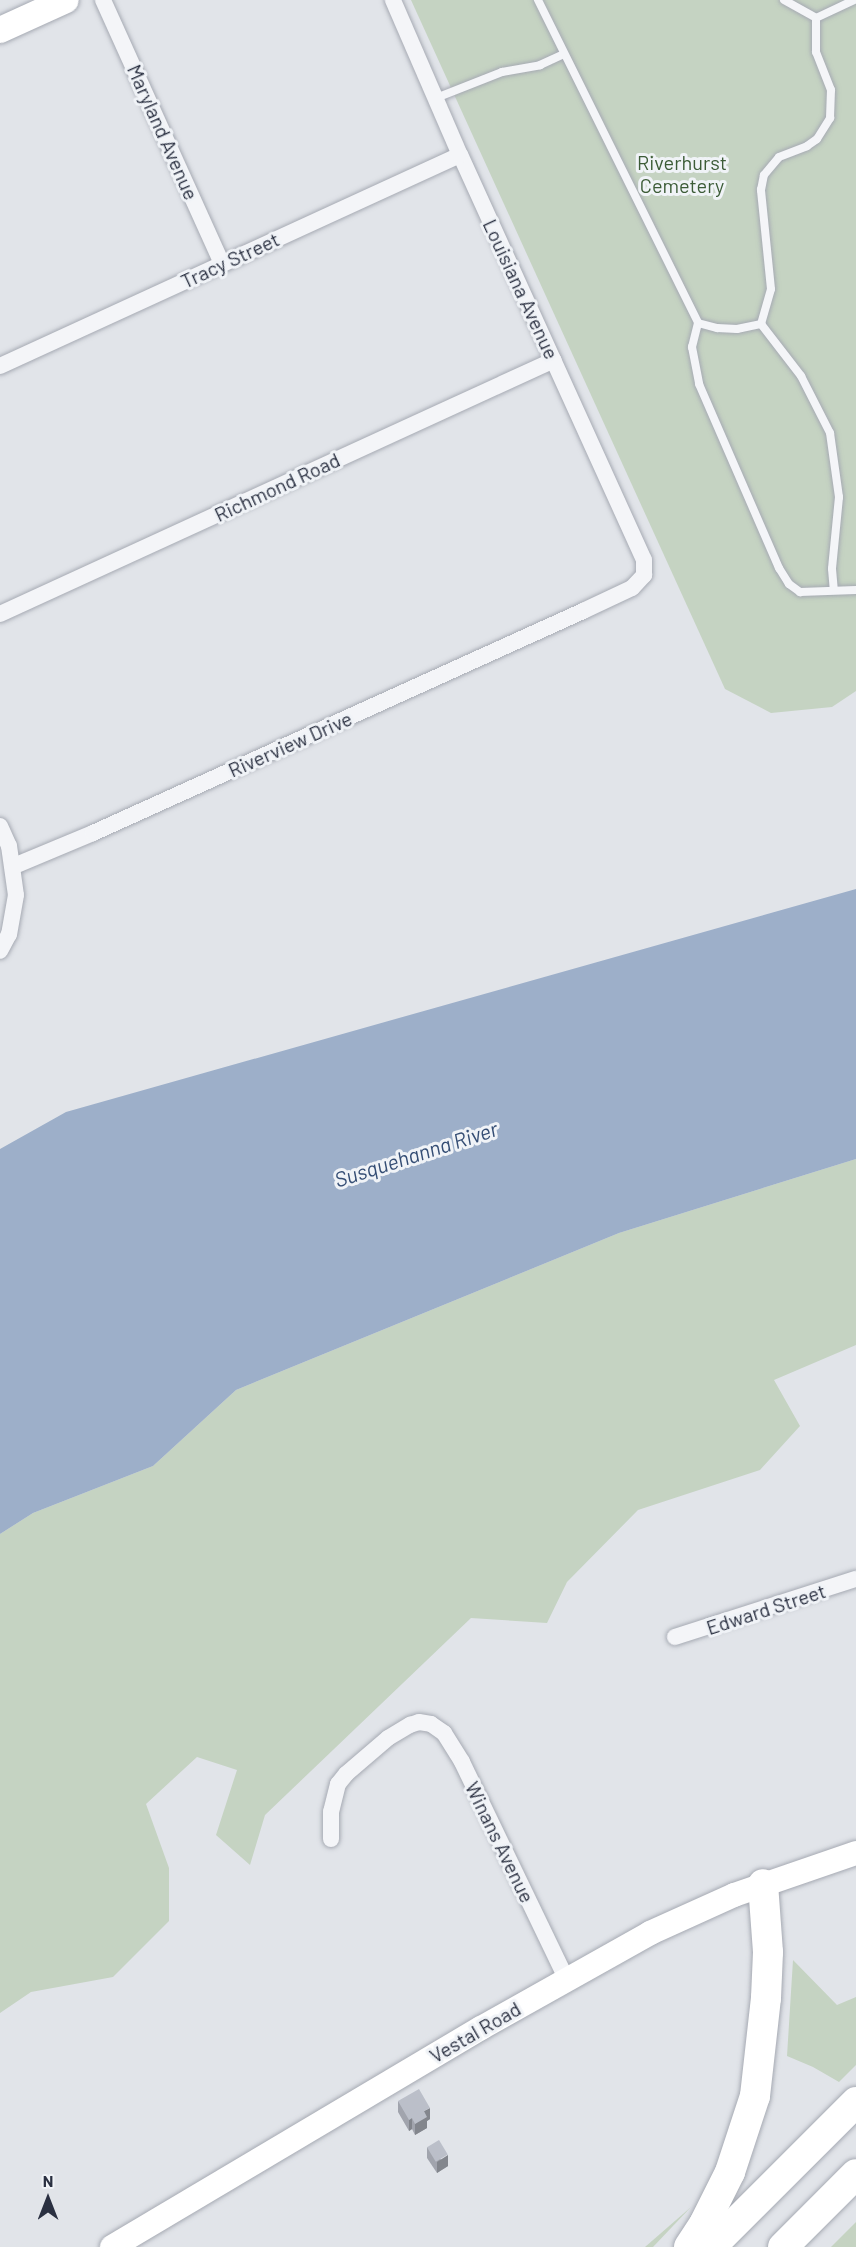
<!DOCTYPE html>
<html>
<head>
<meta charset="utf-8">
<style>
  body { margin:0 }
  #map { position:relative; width:856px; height:2247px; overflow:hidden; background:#e1e4e9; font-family:Barlow,sans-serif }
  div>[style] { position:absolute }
  .green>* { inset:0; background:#c5d3c2 }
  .water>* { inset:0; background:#9dafc9 }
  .roads { filter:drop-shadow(0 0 2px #a6aab3) drop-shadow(0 0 2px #a6aab3) }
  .lane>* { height:8px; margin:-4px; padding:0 4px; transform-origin:4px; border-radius:4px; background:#f4f5f8 }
  .street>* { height:16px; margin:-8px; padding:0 8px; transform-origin:8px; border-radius:8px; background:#f4f5f8 }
  .secondary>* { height:24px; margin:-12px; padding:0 12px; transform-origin:12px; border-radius:12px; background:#fff }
  .primary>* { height:26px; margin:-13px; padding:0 13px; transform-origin:13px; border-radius:13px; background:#fff }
  .highway>* { height:30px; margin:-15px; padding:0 15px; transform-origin:15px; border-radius:15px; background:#fff }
  .wall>* { inset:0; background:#a1a4ad }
  .shaded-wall>* { inset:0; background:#83868d }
  .building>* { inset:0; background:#bbbfc9; transform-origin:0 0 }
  span { translate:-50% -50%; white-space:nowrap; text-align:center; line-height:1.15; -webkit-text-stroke:6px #f0f3f7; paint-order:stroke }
  .street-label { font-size:20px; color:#2a3041 }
  .park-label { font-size:20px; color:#3c5c37 }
  .water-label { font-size:21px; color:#344d74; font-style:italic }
  .north { position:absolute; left:18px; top:2169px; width:60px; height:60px; -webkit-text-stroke:4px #f0f3f7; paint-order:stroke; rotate:0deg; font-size:16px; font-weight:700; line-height:24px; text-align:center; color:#2a3041 }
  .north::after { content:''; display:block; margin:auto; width:21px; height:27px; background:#2a3041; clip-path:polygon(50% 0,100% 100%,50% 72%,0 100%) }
</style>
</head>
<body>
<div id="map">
  <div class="green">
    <div style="clip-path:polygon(411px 0,856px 0,856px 691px,832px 707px,771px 713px,725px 689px)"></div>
    <div style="clip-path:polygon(856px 1159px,856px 1345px,774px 1380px,800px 1426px,760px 1470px,638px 1510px,567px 1582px,547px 1623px,471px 1618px,265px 1815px,250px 1865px,216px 1835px,237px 1770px,197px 1757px,146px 1804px,169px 1868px,169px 1921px,113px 1977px,31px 1992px,0 2013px,0 1534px,33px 1513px,153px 1466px,236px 1390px,619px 1233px)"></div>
    <div style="clip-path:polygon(793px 1960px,837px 2005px,856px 1997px,856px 2065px,839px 2082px,813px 2067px,787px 2056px)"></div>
    <div style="clip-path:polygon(691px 2207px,653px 2247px,645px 2247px)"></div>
    <div style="clip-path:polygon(856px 2222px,856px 2247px,831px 2247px)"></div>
  </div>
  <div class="water">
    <div style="clip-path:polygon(856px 889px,856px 1159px,619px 1233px,236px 1390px,153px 1466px,33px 1513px,0 1534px,0 1149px,66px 1112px)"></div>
  </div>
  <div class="roads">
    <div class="lane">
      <div style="left:538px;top:0;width:360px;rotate:63.6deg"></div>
      <div style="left:698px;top:323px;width:20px;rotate:15deg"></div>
      <div style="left:717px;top:328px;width:20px;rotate:3deg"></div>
      <div style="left:737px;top:329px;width:25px;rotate:-12deg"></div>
      <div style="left:761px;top:324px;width:36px;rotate:-74deg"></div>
      <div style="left:771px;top:289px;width:100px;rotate:-95.8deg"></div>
      <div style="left:761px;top:190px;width:15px;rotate:-79deg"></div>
      <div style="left:764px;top:175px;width:23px;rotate:-50deg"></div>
      <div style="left:779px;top:157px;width:30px;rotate:-21deg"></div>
      <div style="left:807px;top:146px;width:12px;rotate:-35deg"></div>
      <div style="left:817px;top:139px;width:25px;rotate:-58deg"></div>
      <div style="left:830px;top:118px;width:28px;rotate:-88deg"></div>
      <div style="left:831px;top:90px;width:41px;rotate:-111.5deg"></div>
      <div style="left:816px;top:52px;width:34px;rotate:-90deg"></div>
      <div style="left:784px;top:0;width:37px;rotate:29deg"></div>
      <div style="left:816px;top:18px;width:42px;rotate:-25.3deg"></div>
      <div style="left:436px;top:98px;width:71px;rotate:-21.5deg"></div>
      <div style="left:502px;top:72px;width:39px;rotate:-10deg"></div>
      <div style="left:540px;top:65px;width:26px;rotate:-25deg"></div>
      <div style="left:698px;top:323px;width:25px;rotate:104deg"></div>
      <div style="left:692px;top:347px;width:38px;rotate:79deg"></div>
      <div style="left:699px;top:384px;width:201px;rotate:66.5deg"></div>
      <div style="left:779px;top:568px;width:19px;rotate:58deg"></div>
      <div style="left:789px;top:584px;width:14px;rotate:36deg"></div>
      <div style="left:800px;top:592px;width:56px;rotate:-2deg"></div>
      <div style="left:761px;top:324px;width:66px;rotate:52.4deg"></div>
      <div style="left:801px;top:376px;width:64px;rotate:63deg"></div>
      <div style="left:830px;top:433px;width:65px;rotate:82deg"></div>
      <div style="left:839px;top:497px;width:72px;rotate:95.6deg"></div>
      <div style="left:832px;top:569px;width:21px;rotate:85deg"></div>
    </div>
    <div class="street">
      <div style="left:103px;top:0;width:289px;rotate:65.7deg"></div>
      <div style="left:0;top:366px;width:506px;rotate:-24.64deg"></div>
      <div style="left:0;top:614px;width:609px;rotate:-24.63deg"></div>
      <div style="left:0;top:826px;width:22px;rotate:66deg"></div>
      <div style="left:9px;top:846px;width:49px;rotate:81.9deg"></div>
      <div style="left:16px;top:895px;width:40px;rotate:100deg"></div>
      <div style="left:9px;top:934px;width:19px;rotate:118deg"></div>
      <div style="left:14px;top:866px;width:86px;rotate:-22.7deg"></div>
      <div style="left:93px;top:833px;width:538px;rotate:-24.37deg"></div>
      <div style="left:583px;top:611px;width:54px;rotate:-25.1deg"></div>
      <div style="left:632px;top:588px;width:18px;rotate:-47deg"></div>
      <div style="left:644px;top:575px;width:15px;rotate:-90deg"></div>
      <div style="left:644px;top:560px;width:445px;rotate:-114.4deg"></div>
      <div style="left:460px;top:155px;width:169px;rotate:-113.4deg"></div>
      <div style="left:675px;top:1637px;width:190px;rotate:-17.8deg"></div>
      <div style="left:331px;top:1839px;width:27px;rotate:-90deg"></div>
      <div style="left:331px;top:1812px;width:29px;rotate:-76deg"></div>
      <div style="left:338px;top:1784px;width:13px;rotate:-51deg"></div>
      <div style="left:346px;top:1774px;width:55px;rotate:-40.6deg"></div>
      <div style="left:388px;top:1738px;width:26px;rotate:-31deg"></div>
      <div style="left:410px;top:1725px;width:9px;rotate:-18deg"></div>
      <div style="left:419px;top:1722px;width:12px;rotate:9deg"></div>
      <div style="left:431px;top:1724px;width:16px;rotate:35deg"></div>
      <div style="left:444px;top:1733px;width:34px;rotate:58deg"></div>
      <div style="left:462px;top:1762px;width:240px;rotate:64.3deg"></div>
    </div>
    <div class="secondary">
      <div style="left:112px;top:2247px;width:429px;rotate:-30.7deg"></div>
      <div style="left:481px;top:2028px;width:194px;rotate:-29.3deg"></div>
      <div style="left:650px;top:1933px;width:92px;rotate:-24.3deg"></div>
      <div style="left:734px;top:1895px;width:129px;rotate:-19deg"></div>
    </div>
    <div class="primary">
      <div style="left:0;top:30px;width:72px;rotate:-24.4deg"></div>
    </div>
    <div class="highway">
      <div style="left:689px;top:2247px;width:30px;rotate:-57deg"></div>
      <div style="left:705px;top:2222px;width:56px;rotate:-63.4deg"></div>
      <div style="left:730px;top:2172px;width:80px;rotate:-71.8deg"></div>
      <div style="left:755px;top:2096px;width:99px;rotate:-83.6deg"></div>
      <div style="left:766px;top:1998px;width:46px;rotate:-87.5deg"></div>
      <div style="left:768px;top:1952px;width:68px;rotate:-94.2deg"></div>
      <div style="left:711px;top:2247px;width:205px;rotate:-45deg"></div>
      <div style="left:783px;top:2247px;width:103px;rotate:-45deg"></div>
    </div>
  </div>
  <div class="wall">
    <div style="clip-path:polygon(398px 2101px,430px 2119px,427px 2121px,427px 2128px,415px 2135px,412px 2129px,409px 2131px,398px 2112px)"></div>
    <div style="clip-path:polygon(427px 2147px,448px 2166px,437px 2173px,427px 2158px)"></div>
  </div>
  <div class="shaded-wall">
    <div style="clip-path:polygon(430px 2108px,430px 2119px,427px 2121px,427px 2128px,415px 2135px,415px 2124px,424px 2111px)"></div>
    <div style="clip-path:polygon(412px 2118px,412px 2129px,409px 2131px,409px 2120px)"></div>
    <div style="clip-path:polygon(448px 2155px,448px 2166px,437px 2173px,437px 2162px)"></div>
  </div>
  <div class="building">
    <div style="clip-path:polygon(419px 2089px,430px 2108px,424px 2111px,427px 2117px,415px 2124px,412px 2118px,409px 2120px,398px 2101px)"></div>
    <div style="left:439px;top:2140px;width:17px;height:14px;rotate:59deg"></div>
  </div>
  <div class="street-label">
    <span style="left:163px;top:132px;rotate:66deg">Maryland Avenue</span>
    <span style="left:230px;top:260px;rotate:-25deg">Tracy Street</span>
    <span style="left:521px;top:289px;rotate:65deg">Louisiana Avenue</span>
    <span style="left:277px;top:487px;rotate:-25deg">Richmond Road</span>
    <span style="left:290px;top:744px;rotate:-24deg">Riverview Drive</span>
    <span style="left:766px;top:1609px;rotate:-18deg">Edward Street</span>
    <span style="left:500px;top:1842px;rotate:64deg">Winans Avenue</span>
    <span style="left:475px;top:2032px;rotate:-30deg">Vestal Road</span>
  </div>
  <div class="park-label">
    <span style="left:682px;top:174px">Riverhurst<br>Cemetery</span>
  </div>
  <div class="water-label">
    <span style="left:416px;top:1154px;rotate:-18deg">Susquehanna River</span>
  </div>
  <div class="north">N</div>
</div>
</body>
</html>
